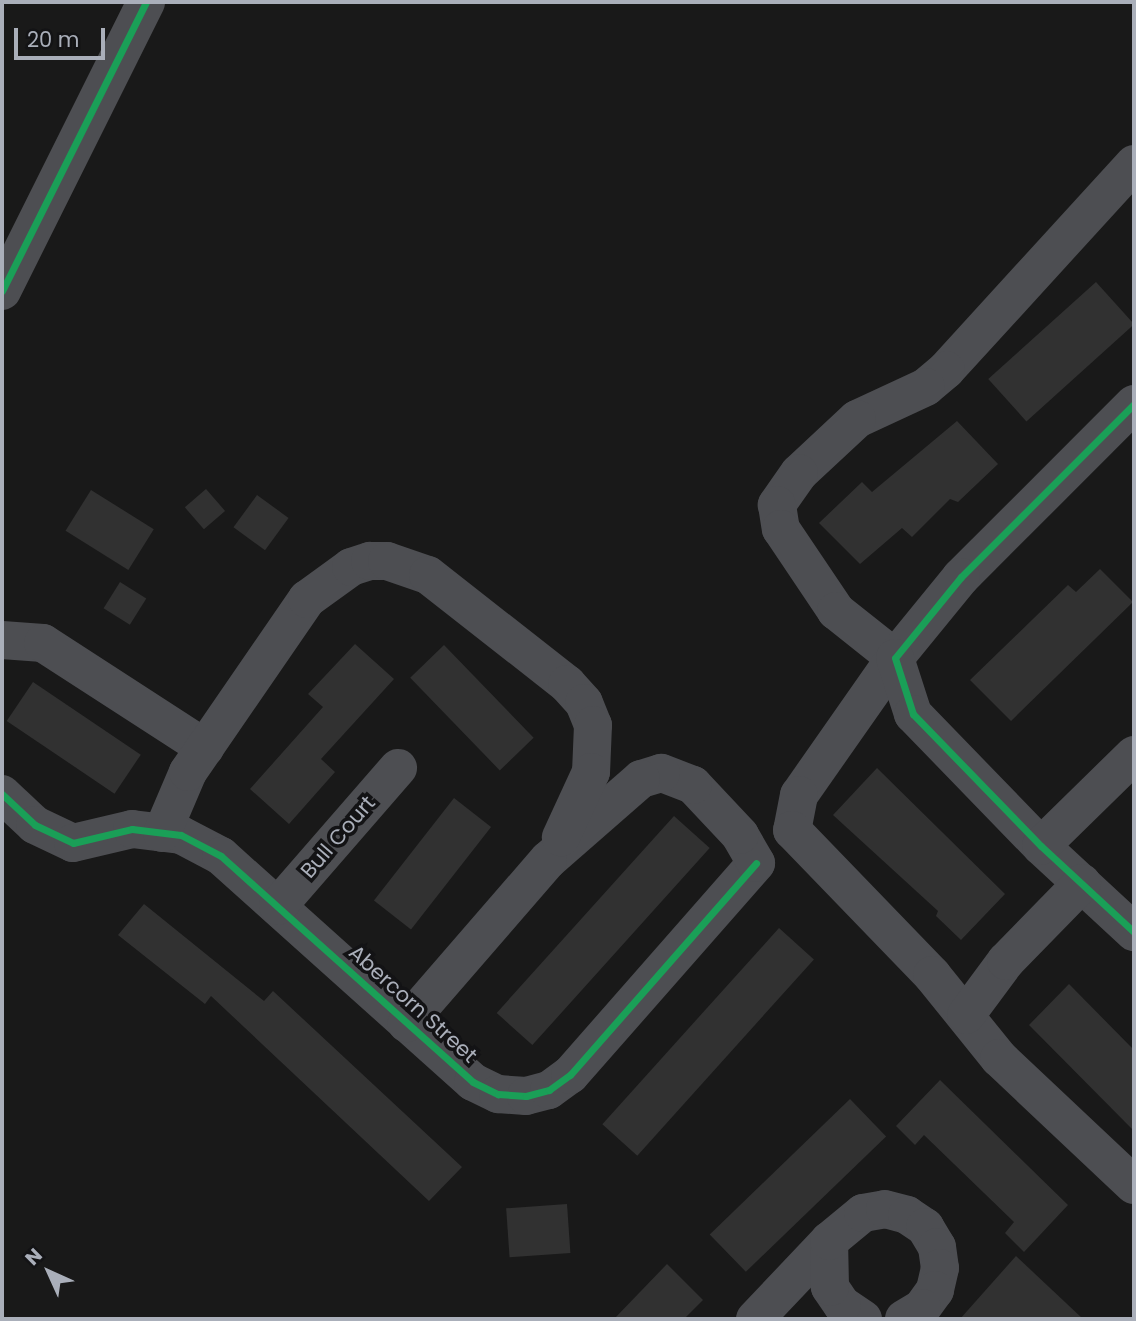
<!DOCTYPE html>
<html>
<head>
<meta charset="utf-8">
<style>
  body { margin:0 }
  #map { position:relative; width:1136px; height:1321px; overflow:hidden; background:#191919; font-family:Poppins,sans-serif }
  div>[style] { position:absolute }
  .building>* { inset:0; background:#313131; transform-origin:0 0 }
  .minor>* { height:38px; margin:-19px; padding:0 19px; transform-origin:19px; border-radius:19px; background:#4d4e52 }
  .cycleway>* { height:7px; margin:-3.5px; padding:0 3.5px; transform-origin:3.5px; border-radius:3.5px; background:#1a9f57 }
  span { translate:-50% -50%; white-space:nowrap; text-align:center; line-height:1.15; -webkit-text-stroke:7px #131315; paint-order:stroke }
  .street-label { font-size:21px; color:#aaafba }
  .frame { position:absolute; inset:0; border:4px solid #aaafba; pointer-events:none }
  .north { position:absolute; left:14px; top:1237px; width:70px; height:70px; -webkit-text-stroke:5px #131315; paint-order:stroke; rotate:315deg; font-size:19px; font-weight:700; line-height:28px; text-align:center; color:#aaafba }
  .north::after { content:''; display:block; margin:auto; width:24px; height:32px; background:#aaafba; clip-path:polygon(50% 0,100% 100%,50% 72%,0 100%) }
  .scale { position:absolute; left:14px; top:28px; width:91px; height:32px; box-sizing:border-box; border:4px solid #aaafba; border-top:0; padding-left:9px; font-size:21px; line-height:24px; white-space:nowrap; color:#aaafba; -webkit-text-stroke:5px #131315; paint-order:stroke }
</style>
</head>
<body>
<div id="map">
  <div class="building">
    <div style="left:1096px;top:282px;width:57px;height:145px;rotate:48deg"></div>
    <div style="clip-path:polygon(957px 421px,998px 464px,958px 502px,950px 499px,912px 537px,902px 528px,860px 564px,819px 523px,862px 482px,872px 492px)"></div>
    <div style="left:206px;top:489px;width:29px;height:28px;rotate:49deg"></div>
    <div style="left:91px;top:490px;width:74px;height:48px;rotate:32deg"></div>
    <div style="left:257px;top:495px;width:39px;height:40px;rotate:36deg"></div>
    <div style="clip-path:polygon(1100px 569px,1133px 602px,1011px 721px,970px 680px,1068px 585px,1076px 592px)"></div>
    <div style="left:120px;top:582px;width:31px;height:31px;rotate:32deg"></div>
    <div style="clip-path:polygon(355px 644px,394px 679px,321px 759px,335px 772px,289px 824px,250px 789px,323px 707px,308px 694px)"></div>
    <div style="left:444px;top:645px;width:129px;height:47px;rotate:46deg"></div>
    <div style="left:33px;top:682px;width:130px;height:47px;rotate:34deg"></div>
    <div style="clip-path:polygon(877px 768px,1005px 894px,961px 940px,936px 916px,938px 911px,833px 815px)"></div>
    <div style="left:454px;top:798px;width:47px;height:130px;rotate:38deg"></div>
    <div style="left:674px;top:816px;width:48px;height:265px;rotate:42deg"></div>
    <div style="clip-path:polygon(144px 904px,264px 1001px,273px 991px,462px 1167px,429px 1201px,211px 996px,205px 1004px,118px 935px)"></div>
    <div style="left:779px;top:928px;width:47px;height:264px;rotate:42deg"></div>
    <div style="clip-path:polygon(1069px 984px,1134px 1050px,1134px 1131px,1029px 1025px)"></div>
    <div style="clip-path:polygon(940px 1080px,1068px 1205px,1024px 1252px,1005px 1233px,1014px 1222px,924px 1135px,915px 1145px,896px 1126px)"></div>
    <div style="left:850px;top:1099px;width:52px;height:195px;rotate:46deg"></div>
    <div style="left:567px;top:1204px;width:49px;height:61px;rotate:86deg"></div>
    <div style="clip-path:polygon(1016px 1256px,1083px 1319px,960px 1319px)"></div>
    <div style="clip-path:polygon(667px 1264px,703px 1300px,684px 1319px,614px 1319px)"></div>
  </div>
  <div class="minor">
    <div style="left:1134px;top:164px;width:279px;rotate:132.4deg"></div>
    <div style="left:946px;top:370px;width:26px;rotate:140deg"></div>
    <div style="left:926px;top:387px;width:76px;rotate:155.1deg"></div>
    <div style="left:857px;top:419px;width:79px;rotate:137deg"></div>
    <div style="left:799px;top:473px;width:39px;rotate:125deg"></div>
    <div style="left:777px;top:505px;width:24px;rotate:81deg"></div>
    <div style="left:781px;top:529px;width:99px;rotate:56.1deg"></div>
    <div style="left:836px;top:611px;width:75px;rotate:38.5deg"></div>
    <div style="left:895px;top:658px;width:167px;rotate:125deg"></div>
    <div style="left:799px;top:795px;width:36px;rotate:101deg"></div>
    <div style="left:792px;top:830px;width:202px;rotate:46deg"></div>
    <div style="left:932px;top:975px;width:107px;rotate:51.1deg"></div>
    <div style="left:999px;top:1058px;width:185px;rotate:43.3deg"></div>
    <div style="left:2px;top:291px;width:323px;rotate:-63.5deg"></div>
    <div style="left:1134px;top:404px;width:245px;rotate:135deg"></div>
    <div style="left:961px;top:577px;width:104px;rotate:129.2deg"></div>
    <div style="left:895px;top:658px;width:59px;rotate:72.2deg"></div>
    <div style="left:913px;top:714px;width:184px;rotate:45.9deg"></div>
    <div style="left:1041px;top:846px;width:127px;rotate:42.8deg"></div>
    <div style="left:2px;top:640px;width:41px;rotate:4.2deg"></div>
    <div style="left:43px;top:643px;width:193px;rotate:32.9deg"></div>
    <div style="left:2px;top:794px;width:45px;rotate:43.2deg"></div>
    <div style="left:35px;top:825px;width:42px;rotate:25.3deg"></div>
    <div style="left:73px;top:843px;width:61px;rotate:-13.3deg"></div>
    <div style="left:132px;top:829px;width:49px;rotate:7deg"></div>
    <div style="left:181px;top:835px;width:45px;rotate:27.7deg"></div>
    <div style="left:221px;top:856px;width:338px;rotate:41.9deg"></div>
    <div style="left:473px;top:1082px;width:28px;rotate:26deg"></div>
    <div style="left:498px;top:1094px;width:28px;rotate:4deg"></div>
    <div style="left:526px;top:1096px;width:24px;rotate:-15deg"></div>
    <div style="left:549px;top:1090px;width:26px;rotate:-36deg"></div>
    <div style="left:570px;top:1075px;width:282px;rotate:-48.7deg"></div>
    <div style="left:756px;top:863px;width:32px;rotate:-120deg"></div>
    <div style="left:740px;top:835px;width:69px;rotate:-133.2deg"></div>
    <div style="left:693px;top:785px;width:34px;rotate:-159deg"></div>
    <div style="left:661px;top:773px;width:21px;rotate:163deg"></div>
    <div style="left:641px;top:779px;width:123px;rotate:138.9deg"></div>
    <div style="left:548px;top:860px;width:216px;rotate:130.9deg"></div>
    <div style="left:162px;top:833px;width:66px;rotate:-66.9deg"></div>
    <div style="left:188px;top:772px;width:210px;rotate:-55.5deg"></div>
    <div style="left:307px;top:599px;width:54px;rotate:-36deg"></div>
    <div style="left:351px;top:567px;width:20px;rotate:-18deg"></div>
    <div style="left:370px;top:561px;width:17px"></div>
    <div style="left:387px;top:561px;width:43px;rotate:18.9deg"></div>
    <div style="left:428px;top:575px;width:177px;rotate:38.1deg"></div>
    <div style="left:567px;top:684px;width:25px;rotate:48deg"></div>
    <div style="left:584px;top:703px;width:24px;rotate:68deg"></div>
    <div style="left:593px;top:725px;width:47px;rotate:92.4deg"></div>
    <div style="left:591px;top:772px;width:72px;rotate:114.8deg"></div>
    <div style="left:1041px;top:846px;width:130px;rotate:-44.4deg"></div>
    <div style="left:278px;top:906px;width:183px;rotate:-49deg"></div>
    <div style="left:966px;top:1015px;width:67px;rotate:-53.5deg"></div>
    <div style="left:1006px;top:961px;width:109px;rotate:-45.7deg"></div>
    <div style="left:755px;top:1319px;width:108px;rotate:-46.5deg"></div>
    <div style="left:863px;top:1319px;width:25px;rotate:-146deg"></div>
    <div style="left:842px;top:1305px;width:22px;rotate:-124deg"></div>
    <div style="left:830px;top:1287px;width:46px;rotate:-91.2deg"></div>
    <div style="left:829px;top:1241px;width:44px;rotate:-39.5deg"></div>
    <div style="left:863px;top:1213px;width:22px;rotate:-10deg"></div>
    <div style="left:885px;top:1209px;width:23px;rotate:15deg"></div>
    <div style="left:907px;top:1215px;width:22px;rotate:34deg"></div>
    <div style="left:925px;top:1227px;width:23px;rotate:59deg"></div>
    <div style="left:937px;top:1247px;width:21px;rotate:82deg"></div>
    <div style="left:940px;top:1268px;width:23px;rotate:103deg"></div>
    <div style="left:935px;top:1290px;width:22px;rotate:126deg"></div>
    <div style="left:922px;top:1308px;width:21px;rotate:149deg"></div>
  </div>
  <div class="cycleway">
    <div style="left:2px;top:291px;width:323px;rotate:-63.5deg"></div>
    <div style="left:1134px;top:404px;width:245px;rotate:135deg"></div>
    <div style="left:961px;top:577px;width:104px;rotate:129.2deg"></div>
    <div style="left:895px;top:658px;width:59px;rotate:72.2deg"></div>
    <div style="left:913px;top:714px;width:184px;rotate:45.9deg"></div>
    <div style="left:1041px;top:846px;width:127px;rotate:42.8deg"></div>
    <div style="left:2px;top:794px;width:45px;rotate:43.2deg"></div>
    <div style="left:35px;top:825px;width:42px;rotate:25.3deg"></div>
    <div style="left:73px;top:843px;width:61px;rotate:-13.3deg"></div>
    <div style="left:132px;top:829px;width:49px;rotate:7deg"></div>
    <div style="left:181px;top:835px;width:45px;rotate:27.7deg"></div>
    <div style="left:221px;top:856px;width:338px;rotate:41.9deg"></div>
    <div style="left:473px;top:1082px;width:28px;rotate:26deg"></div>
    <div style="left:498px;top:1094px;width:28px;rotate:4deg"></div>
    <div style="left:526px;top:1096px;width:24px;rotate:-15deg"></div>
    <div style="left:549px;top:1090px;width:26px;rotate:-36deg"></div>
    <div style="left:570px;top:1075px;width:282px;rotate:-48.7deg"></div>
  </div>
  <div class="street-label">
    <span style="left:338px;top:837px;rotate:-49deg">Bull Court</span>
    <span style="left:413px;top:1004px;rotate:42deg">Abercorn Street</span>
  </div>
  <div class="frame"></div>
  <div class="north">N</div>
  <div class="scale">20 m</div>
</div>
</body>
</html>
